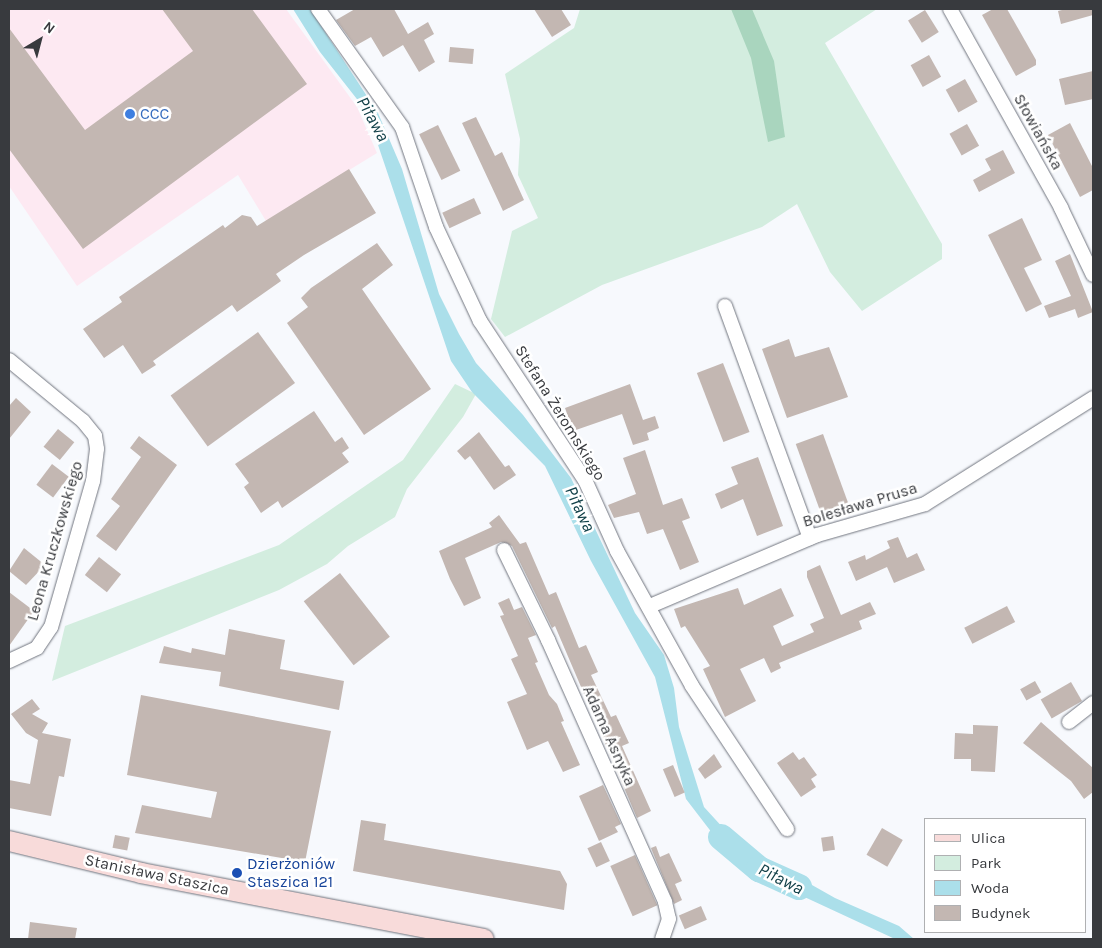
<!DOCTYPE html>
<html>
<head>
<meta charset="utf-8">
<style>
  body { margin:0 }
  #map { position:relative; width:1102px; height:948px; overflow:hidden; background:#f7f9fd; font-family:Karla,sans-serif }
  div>[style] { position:absolute }
  .commercial>* { inset:0; background:#fde9f2 }
  .green>* { inset:0; background:#d3eddf }
  .forest>* { inset:0; background:#a9d5be }
  .water>* { inset:0; background:#abdfea }
  .river>* { height:26px; margin:-13px; padding:0 13px; transform-origin:13px; border-radius:13px; background:#abdfea }
  .building>* { inset:0; background:#c3b7b2; transform-origin:0 0 }
  .roads { filter:drop-shadow(0 0 1px #71757f) drop-shadow(0 0 1px #71757f) }
  .minor>* { height:14px; margin:-7px; padding:0 7px; transform-origin:7px; border-radius:7px; background:#fff }
  .secondary>* { height:20px; margin:-10px; padding:0 10px; transform-origin:10px; border-radius:10px; background:#f8dbda }
  .dots>* { width:14px; height:14px; translate:-50% -50%; box-sizing:border-box; border:2px solid #fff; border-radius:50% }
  span { translate:-50% -50%; white-space:nowrap; text-align:center; line-height:1.15; -webkit-text-stroke:5px #fff; paint-order:stroke }
  .shop-label { font-size:16px; color:#366cbe }
  .left { translate:0 -50%; text-align:left }
  .street-label { font-size:16px; color:#383a3e }
  .transit-label { font-size:16px; color:#164399 }
  .water-label { font-size:18px; color:#124149; font-style:italic }
  .frame { position:absolute; inset:0; border:10px solid #383a3e; pointer-events:none }
  .legend { position:absolute; left:924px; top:818px; width:162px; height:115px; box-sizing:border-box; background:#fff; border:1px solid #afb0b2; margin:0; padding:6px 9px; list-style:none; font-size:15px; color:#383a3e }
  .legend li { display:flex; align-items:center; gap:10px; height:25px }
  .legend b { width:25px; border:1px solid #afb0b2 }
  .north { position:absolute; left:15px; top:15px; width:50px; height:50px; -webkit-text-stroke:4px #fff; paint-order:stroke; rotate:37deg; font-size:14px; font-weight:700; line-height:20px; text-align:center; color:#383a3e }
  .north::after { content:''; display:block; margin:auto; width:18px; height:22px; background:#383a3e; clip-path:polygon(50% 0,100% 100%,50% 72%,0 100%) }
</style>
</head>
<body>
<div id="map">
  <div class="commercial">
    <div style="clip-path:polygon(9px 9px,286px 9px,357px 107px,377px 153px,266px 221px,238px 175px,77px 286px,9px 186px)"></div>
  </div>
  <div class="green">
    <div style="clip-path:polygon(580px 9px,877px 9px,825px 43px,942px 244px,942px 259px,862px 311px,830px 272px,797px 204px,762px 227px,602px 285px,505px 337px,491px 319px,512px 231px,538px 218px,518px 175px,520px 139px,505px 74px,574px 28px)"></div>
    <div style="clip-path:polygon(455px 384px,476px 394px,463px 417px,407px 489px,395px 517px,348px 546px,327px 564px,279px 590px,52px 681px,65px 626px,279px 545px,403px 460px)"></div>
  </div>
  <div class="forest">
    <div style="clip-path:polygon(731px 9px,752px 9px,774px 61px,785px 137px,768px 142px,751px 58px)"></div>
  </div>
  <div class="water">
    <div style="clip-path:polygon(293px 9px,310px 9px,378px 113px,402px 169px,439px 294px,459px 334px,476px 363px,523px 415px,571px 478px,635px 613px,664px 655px,674px 688px,679px 727px,704px 807px,736px 842px,835px 898px,899px 926px,914px 939px,895px 939px,798px 894px,719px 842px,686px 799px,655px 677px,591px 561px,545px 466px,472px 392px,451px 361px,376px 139px,360px 103px,320px 52px)"></div>
  </div>
  <div class="river">
    <div style="left:721px;top:837px;width:50px;rotate:40.1deg"></div>
    <div style="left:759px;top:869px;width:44px;rotate:24.2deg"></div>
  </div>
  <div class="building">
    <div style="clip-path:polygon(162px 9px,252px 9px,307px 84px,83px 249px,9px 149px,9px 28px,85px 130px,193px 51px)"></div>
    <div style="clip-path:polygon(355px 9px,394px 9px,408px 34px,428px 22px,434px 34px,424px 40px,435px 62px,419px 72px,403px 45px,383px 57px,371px 37px,355px 46px,336px 20px)"></div>
    <div style="clip-path:polygon(534px 9px,561px 9px,571px 25px,552px 37px)"></div>
    <div style="clip-path:polygon(993px 9px,1007px 9px,1036px 60px,1036px 65px,1016px 76px,982px 15px)"></div>
    <div style="clip-path:polygon(1066px 9px,1093px 9px,1093px 15px,1061px 24px,1058px 11px)"></div>
    <div style="left:925px;top:10px;width:26px;height:20px;rotate:58deg"></div>
    <div style="left:450px;top:47px;width:24px;height:15px;rotate:5deg"></div>
    <div style="left:929px;top:55px;width:25px;height:21px;rotate:61deg"></div>
    <div style="clip-path:polygon(1093px 71px,1093px 99px,1065px 105px,1059px 79px)"></div>
    <div style="left:965px;top:79px;width:26px;height:22px;rotate:61deg"></div>
    <div style="clip-path:polygon(476px 117px,495px 156px,502px 152px,524px 200px,503px 211px,462px 123px)"></div>
    <div style="clip-path:polygon(1070px 123px,1093px 168px,1093px 190px,1080px 197px,1048px 135px)"></div>
    <div style="left:967px;top:124px;width:25px;height:20px;rotate:61deg"></div>
    <div style="left:438px;top:125px;width:51px;height:21px;rotate:64deg"></div>
    <div style="clip-path:polygon(1003px 150px,1015px 173px,979px 192px,973px 180px,991px 170px,985px 159px)"></div>
    <div style="clip-path:polygon(349px 169px,376px 213px,304px 255px,276px 274px,281px 281px,237px 312px,232px 305px,153px 361px,156px 365px,142px 374px,123px 345px,104px 358px,83px 329px,122px 302px,119px 297px,223px 225px,225px 228px,242px 215px,251px 217px,257px 226px)"></div>
    <div style="left:474px;top:198px;width:17px;height:35px;rotate:65deg"></div>
    <div style="clip-path:polygon(1022px 218px,1042px 260px,1024px 268px,1042px 304px,1026px 312px,988px 235px)"></div>
    <div style="clip-path:polygon(377px 243px,393px 265px,362px 289px,431px 389px,364px 435px,287px 323px,308px 307px,301px 298px,311px 288px)"></div>
    <div style="clip-path:polygon(1070px 254px,1093px 312px,1078px 318px,1075px 309px,1049px 318px,1044px 306px,1071px 296px,1055px 261px)"></div>
    <div style="left:258px;top:332px;width:63px;height:108px;rotate:54deg"></div>
    <div style="clip-path:polygon(789px 339px,795px 357px,829px 347px,848px 397px,787px 418px,762px 349px)"></div>
    <div style="left:723px;top:363px;width:74px;height:28px;rotate:69deg"></div>
    <div style="clip-path:polygon(630px 384px,643px 420px,655px 416px,659px 428px,647px 433px,649px 440px,633px 445px,622px 414px,573px 431px,565px 408px)"></div>
    <div style="clip-path:polygon(16px 398px,31px 412px,9px 439px,9px 406px)"></div>
    <div style="clip-path:polygon(314px 411px,335px 442px,342px 437px,349px 448px,342px 453px,349px 462px,282px 508px,278px 501px,261px 513px,244px 487px,249px 483px,235px 464px)"></div>
    <div style="left:58px;top:429px;width:21px;height:23px;rotate:39deg"></div>
    <div style="clip-path:polygon(479px 432px,505px 467px,509px 465px,516px 475px,494px 490px,470px 456px,465px 460px,457px 451px)"></div>
    <div style="left:823px;top:434px;width:73px;height:29px;rotate:70deg"></div>
    <div style="clip-path:polygon(139px 436px,177px 465px,116px 551px,96px 536px,120px 506px,111px 499px,141px 457px,130px 448px)"></div>
    <div style="clip-path:polygon(645px 450px,663px 505px,682px 498px,690px 518px,682px 521px,699px 562px,680px 570px,663px 529px,647px 534px,639px 512px,614px 518px,608px 505px,636px 494px,623px 458px)"></div>
    <div style="clip-path:polygon(758px 457px,783px 526px,757px 536px,743px 499px,721px 509px,715px 494px,738px 484px,731px 467px)"></div>
    <div style="left:52px;top:464px;width:21px;height:26px;rotate:37deg"></div>
    <div style="clip-path:polygon(499px 515px,520px 544px,526px 542px,549px 595px,556px 592px,579px 648px,586px 645px,598px 672px,591px 675px,611px 717px,616px 715px,629px 743px,622px 746px,651px 811px,637px 818px,555px 626px,552px 628px,512px 546px,501px 542px,465px 558px,481px 598px,464px 606px,450px 579px,439px 551px,492px 527px,489px 523px)"></div>
    <div style="clip-path:polygon(898px 537px,907px 558px,917px 553px,925px 570px,894px 583px,887px 567px,856px 581px,848px 562px,865px 555px,866px 560px,890px 548px,887px 541px)"></div>
    <div style="clip-path:polygon(24px 548px,45px 565px,26px 585px,9px 571px)"></div>
    <div style="left:99px;top:557px;width:28px;height:23px;rotate:38deg"></div>
    <div style="clip-path:polygon(820px 565px,841px 615px,870px 602px,876px 614px,859px 621px,862px 629px,779px 663px,781px 668px,771px 673px,764px 658px,740px 669px,756px 701px,725px 717px,703px 669px,710px 666px,685px 626px,681px 628px,674px 609px,738px 588px,744px 605px,781px 588px,794px 616px,773px 626px,782px 646px,814px 632px,810px 624px,824px 618px,807px 577px,807px 571px)"></div>
    <div style="left:340px;top:573px;width:81px;height:46px;rotate:52deg"></div>
    <div style="clip-path:polygon(9px 592px,34px 611px,9px 646px)"></div>
    <div style="clip-path:polygon(509px 598px,514px 610px,522px 607px,536px 635px,528px 638px,538px 662px,535px 663px,549px 695px,557px 704px,564px 721px,561px 722px,580px 765px,563px 772px,548px 741px,527px 750px,507px 702px,527px 694px,511px 659px,518px 656px,500px 616px,504px 615px,498px 603px)"></div>
    <div style="left:1007px;top:606px;width:18px;height:48px;rotate:63deg"></div>
    <div style="clip-path:polygon(229px 629px,285px 640px,280px 669px,344px 681px,339px 710px,219px 686px,221px 672px,159px 663px,164px 646px,191px 653px,192px 648px,225px 655px)"></div>
    <div style="left:1035px;top:681px;width:13px;height:17px;rotate:61deg"></div>
    <div style="left:1071px;top:682px;width:22px;height:35px;rotate:60deg"></div>
    <div style="clip-path:polygon(141px 695px,331px 731px,305px 862px,135px 833px,142px 805px,211px 818px,217px 792px,127px 775px)"></div>
    <div style="clip-path:polygon(32px 699px,40px 709px,32px 714px,48px 723px,42px 733px,71px 739px,64px 777px,59px 776px,51px 816px,9px 808px,9px 780px,30px 784px,38px 740px,26px 733px,11px 714px)"></div>
    <div style="clip-path:polygon(1041px 722px,1093px 768px,1093px 792px,1084px 799px,1071px 781px,1023px 743px)"></div>
    <div style="clip-path:polygon(973px 725px,998px 726px,995px 772px,971px 771px,971px 759px,954px 759px,955px 733px,973px 734px)"></div>
    <div style="clip-path:polygon(793px 752px,799px 760px,804px 757px,817px 775px,811px 779px,816px 787px,801px 797px,777px 763px)"></div>
    <div style="clip-path:polygon(714px 754px,722px 767px,705px 779px,698px 769px)"></div>
    <div style="left:673px;top:765px;width:30px;height:11px;rotate:67deg"></div>
    <div style="clip-path:polygon(603px 785px,621px 824px,615px 827px,618px 832px,599px 841px,579px 796px)"></div>
    <div style="clip-path:polygon(361px 820px,386px 824px,384px 840px,560px 871px,567px 884px,564px 910px,353px 871px)"></div>
    <div style="left:882px;top:828px;width:24px;height:31px;rotate:30deg"></div>
    <div style="left:115px;top:835px;width:15px;height:13px;rotate:11deg"></div>
    <div style="left:833px;top:836px;width:14px;height:12px;rotate:82deg"></div>
    <div style="left:601px;top:842px;width:21px;height:15px;rotate:65deg"></div>
    <div style="clip-path:polygon(656px 846px,660px 857px,669px 853px,682px 881px,675px 884px,682px 900px,674px 904px,651px 848px)"></div>
    <div style="left:635px;top:855px;width:55px;height:27px;rotate:66deg"></div>
    <div style="left:701px;top:906px;width:15px;height:24px;rotate:67deg"></div>
    <div style="clip-path:polygon(30px 922px,77px 928px,75px 939px,28px 939px)"></div>
  </div>
  <div class="roads">
    <div class="minor">
      <div style="left:318px;top:9px;width:145px;rotate:54.6deg"></div>
      <div style="left:402px;top:127px;width:106px;rotate:71.2deg"></div>
      <div style="left:436px;top:227px;width:104px;rotate:64.9deg"></div>
      <div style="left:480px;top:321px;width:191px;rotate:56.6deg"></div>
      <div style="left:585px;top:480px;width:78px;rotate:65.7deg"></div>
      <div style="left:617px;top:551px;width:154px;rotate:60.9deg"></div>
      <div style="left:692px;top:686px;width:172px;rotate:56.4deg"></div>
      <div style="left:950px;top:9px;width:228px;rotate:60.8deg"></div>
      <div style="left:1061px;top:208px;width:74px;rotate:64.5deg"></div>
      <div style="left:725px;top:306px;width:247px;rotate:69.9deg"></div>
      <div style="left:9px;top:360px;width:96px;rotate:39.5deg"></div>
      <div style="left:83px;top:421px;width:19px;rotate:51deg"></div>
      <div style="left:95px;top:436px;width:13px;rotate:81deg"></div>
      <div style="left:97px;top:449px;width:32px;rotate:97deg"></div>
      <div style="left:93px;top:481px;width:152px;rotate:106deg"></div>
      <div style="left:51px;top:627px;width:25px;rotate:124deg"></div>
      <div style="left:37px;top:648px;width:31px;rotate:155deg"></div>
      <div style="left:504px;top:550px;width:100px;rotate:63.9deg"></div>
      <div style="left:548px;top:640px;width:287px;rotate:65.9deg"></div>
      <div style="left:665px;top:902px;width:17px;rotate:77deg"></div>
      <div style="left:669px;top:919px;width:21px;rotate:109deg"></div>
      <div style="left:650px;top:606px;width:181px;rotate:-23deg"></div>
      <div style="left:817px;top:535px;width:112px;rotate:-16deg"></div>
      <div style="left:925px;top:504px;width:199px;rotate:-32.2deg"></div>
      <div style="left:1069px;top:722px;width:31px;rotate:-38deg"></div>
    </div>
    <div class="secondary">
      <div style="left:9px;top:841px;width:136px;rotate:13.6deg"></div>
      <div style="left:141px;top:873px;width:349px;rotate:10.9deg"></div>
    </div>
  </div>
  <div class="dots">
    <div style="left:130px;top:114px;background:#3f7fe0"></div>
    <div style="left:237px;top:873px;background:#1a4fb4"></div>
  </div>
  <div class="shop-label">
    <span class="left" style="left:140px;top:114px">CCC</span>
  </div>
  <div class="street-label">
    <span style="left:1038px;top:132px;rotate:61deg">Słowiańska</span>
    <span style="left:560px;top:413px;rotate:58deg">Stefana Żeromskiego</span>
    <span style="left:860px;top:505px;rotate:-17deg">Bolesława Prusa</span>
    <span style="left:55px;top:541px;rotate:-74deg">Leona Kruczkowskiego</span>
    <span style="left:609px;top:736px;rotate:66deg">Adama Asnyka</span>
    <span style="left:157px;top:875px;rotate:12deg">Stanisława Staszica</span>
  </div>
  <div class="transit-label">
    <span class="left" style="left:247px;top:873px">Dzierżoniów<br>Staszica 121</span>
  </div>
  <div class="water-label">
    <span style="left:373px;top:119px;rotate:61deg">Piława</span>
    <span style="left:580px;top:509px;rotate:65deg">Piława</span>
    <span style="left:781px;top:879px;rotate:27deg">Piława</span>
  </div>
  <div class="frame"></div>
  <ul class="legend">
  <li><b style="height:6px;background:#f8dbda"></b>Ulica</li>
  <li><b style="height:14px;background:#d3eddf"></b>Park</li>
  <li><b style="height:14px;background:#abdfea"></b>Woda</li>
  <li><b style="height:14px;background:#c3b7b2"></b>Budynek</li>
  </ul>
  <div class="north">N</div>
</div>
</body>
</html>
